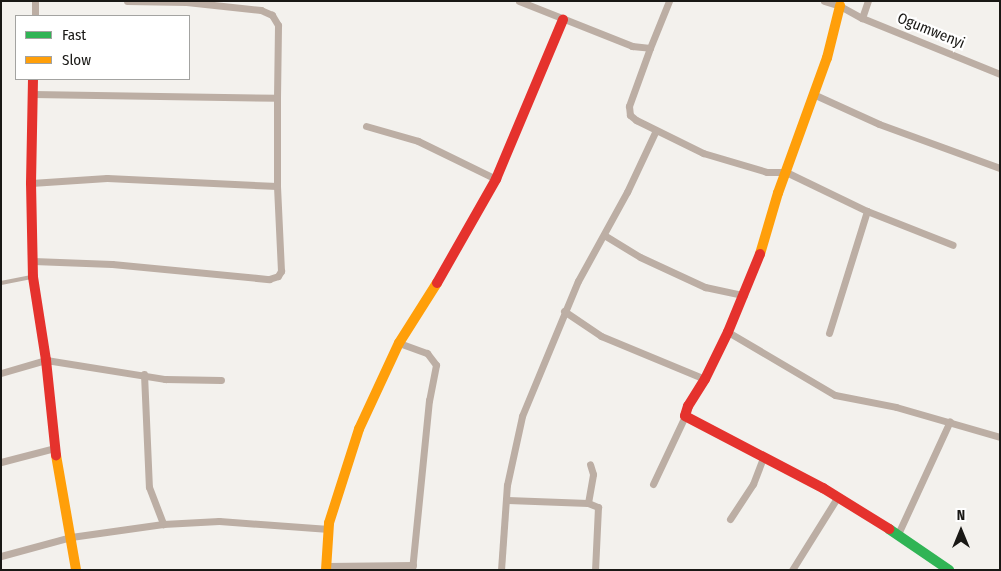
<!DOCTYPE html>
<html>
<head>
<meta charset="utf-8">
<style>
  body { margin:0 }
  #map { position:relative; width:1001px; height:571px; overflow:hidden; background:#f3f1ed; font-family:"Fira Sans Condensed",sans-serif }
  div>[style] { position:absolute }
  .lane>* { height:4px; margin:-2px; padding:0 2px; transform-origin:2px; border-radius:2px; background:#bcaea4 }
  .street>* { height:7px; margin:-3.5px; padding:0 3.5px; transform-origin:3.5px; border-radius:3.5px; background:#bcaea4 }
  .fast>* { height:10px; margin:-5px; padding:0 5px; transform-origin:5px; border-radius:5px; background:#30b455 }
  .slow>* { height:10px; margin:-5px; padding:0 5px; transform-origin:5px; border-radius:5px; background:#ff9f0a }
  .jam>* { height:10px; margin:-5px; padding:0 5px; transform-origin:5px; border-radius:5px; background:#e5322d }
  span { translate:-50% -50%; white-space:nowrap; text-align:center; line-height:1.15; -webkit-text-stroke:4.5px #fff; paint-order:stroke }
  .street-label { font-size:15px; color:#191815 }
  .frame { position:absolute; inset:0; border:2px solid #191815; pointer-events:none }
  .legend { position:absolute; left:15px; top:15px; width:175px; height:65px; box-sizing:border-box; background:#fff; border:1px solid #a3a3a1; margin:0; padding:6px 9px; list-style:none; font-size:15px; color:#191815 }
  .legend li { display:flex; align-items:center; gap:10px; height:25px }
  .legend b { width:25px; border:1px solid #a3a3a1 }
  .north { position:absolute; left:936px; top:506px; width:50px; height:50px; -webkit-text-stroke:4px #fff; paint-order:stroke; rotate:0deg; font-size:14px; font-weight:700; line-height:20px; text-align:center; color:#191815 }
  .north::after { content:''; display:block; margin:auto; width:18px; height:22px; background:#191815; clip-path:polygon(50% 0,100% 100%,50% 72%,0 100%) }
</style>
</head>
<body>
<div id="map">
  <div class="lane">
    <div style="left:1px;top:283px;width:31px;rotate:-11deg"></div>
  </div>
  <div class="street">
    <div style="left:519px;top:1px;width:122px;rotate:21.7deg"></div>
    <div style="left:632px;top:46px;width:18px;rotate:6deg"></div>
    <div style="left:650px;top:48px;width:51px;rotate:-68deg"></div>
    <div style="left:824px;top:1px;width:17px;rotate:17deg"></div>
    <div style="left:840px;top:6px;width:25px;rotate:29deg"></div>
    <div style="left:862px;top:18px;width:149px;rotate:22.1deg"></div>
    <div style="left:35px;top:16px;width:15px;rotate:-90deg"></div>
    <div style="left:862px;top:18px;width:18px;rotate:-71deg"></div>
    <div style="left:650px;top:48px;width:62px;rotate:109.9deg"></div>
    <div style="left:629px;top:106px;width:9px;rotate:84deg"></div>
    <div style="left:630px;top:115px;width:8px;rotate:40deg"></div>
    <div style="left:636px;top:120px;width:75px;rotate:26.2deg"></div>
    <div style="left:703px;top:153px;width:67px;rotate:16.5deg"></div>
    <div style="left:767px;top:172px;width:19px"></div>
    <div style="left:786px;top:172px;width:90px;rotate:25.7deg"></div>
    <div style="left:867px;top:211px;width:92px;rotate:21.6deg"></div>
    <div style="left:32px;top:94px;width:245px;rotate:0.9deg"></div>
    <div style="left:277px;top:98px;width:73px;rotate:-89.2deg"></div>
    <div style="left:278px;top:25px;width:12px;rotate:-121deg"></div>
    <div style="left:272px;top:15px;width:12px;rotate:-156deg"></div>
    <div style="left:261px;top:10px;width:75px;rotate:-173.9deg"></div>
    <div style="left:186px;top:2px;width:59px;rotate:-179deg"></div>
    <div style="left:813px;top:94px;width:72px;rotate:24.4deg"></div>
    <div style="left:879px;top:124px;width:129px;rotate:20deg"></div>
    <div style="left:366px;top:126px;width:54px;rotate:16.1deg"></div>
    <div style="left:418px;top:141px;width:87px;rotate:26deg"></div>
    <div style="left:31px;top:183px;width:76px;rotate:-3.8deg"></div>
    <div style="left:107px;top:178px;width:170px;rotate:2.7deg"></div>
    <div style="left:604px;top:235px;width:42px;rotate:31.4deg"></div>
    <div style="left:640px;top:257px;width:72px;rotate:24.8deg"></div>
    <div style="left:705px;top:287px;width:40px;rotate:12deg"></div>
    <div style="left:33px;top:261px;width:79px;rotate:2.2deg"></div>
    <div style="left:112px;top:264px;width:158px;rotate:5.5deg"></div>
    <div style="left:269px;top:279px;width:9px;rotate:-18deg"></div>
    <div style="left:278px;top:276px;width:6px;rotate:-59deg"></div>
    <div style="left:281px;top:271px;width:85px;rotate:-92.7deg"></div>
    <div style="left:277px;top:186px;width:88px;rotate:-90deg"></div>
    <div style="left:564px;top:311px;width:45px;rotate:34deg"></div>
    <div style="left:601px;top:336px;width:113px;rotate:22.5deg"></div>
    <div style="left:728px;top:332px;width:124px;rotate:30.5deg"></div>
    <div style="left:835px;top:395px;width:62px;rotate:11.1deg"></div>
    <div style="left:896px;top:407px;width:108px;rotate:16.1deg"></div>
    <div style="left:829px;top:333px;width:128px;rotate:-72.7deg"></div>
    <div style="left:399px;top:343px;width:30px;rotate:20deg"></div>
    <div style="left:427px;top:353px;width:15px;rotate:53deg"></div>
    <div style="left:436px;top:365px;width:36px;rotate:101deg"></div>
    <div style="left:429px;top:400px;width:171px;rotate:95.7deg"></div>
    <div style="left:1px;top:373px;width:47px;rotate:-16.1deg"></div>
    <div style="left:46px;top:360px;width:121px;rotate:9.1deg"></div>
    <div style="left:165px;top:379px;width:56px;rotate:1deg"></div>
    <div style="left:144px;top:374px;width:113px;rotate:87.5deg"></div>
    <div style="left:149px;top:487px;width:40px;rotate:69deg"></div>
    <div style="left:1px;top:462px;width:56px;rotate:-14.5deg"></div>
    <div style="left:653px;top:484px;width:75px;rotate:-64.8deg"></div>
    <div style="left:506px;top:500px;width:82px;rotate:2.1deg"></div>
    <div style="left:588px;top:503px;width:11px;rotate:22deg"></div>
    <div style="left:598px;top:507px;width:63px;rotate:92.7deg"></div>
    <div style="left:588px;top:503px;width:29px;rotate:-80deg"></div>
    <div style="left:593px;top:474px;width:10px;rotate:-107deg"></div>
    <div style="left:730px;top:519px;width:42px;rotate:-56.7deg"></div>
    <div style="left:753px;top:484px;width:28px;rotate:-69deg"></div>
    <div style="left:898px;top:534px;width:124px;rotate:-65.3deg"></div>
    <div style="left:1px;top:556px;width:73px;rotate:-15.2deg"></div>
    <div style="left:71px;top:537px;width:93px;rotate:-8deg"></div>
    <div style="left:163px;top:524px;width:56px;rotate:-3.1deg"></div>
    <div style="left:219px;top:521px;width:110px;rotate:4.2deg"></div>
    <div style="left:327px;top:566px;width:86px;rotate:-0.7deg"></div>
    <div style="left:501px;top:570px;width:85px;rotate:-86deg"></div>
    <div style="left:507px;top:485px;width:71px;rotate:-77.7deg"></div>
    <div style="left:522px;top:416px;width:146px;rotate:-67.5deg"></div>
    <div style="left:578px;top:281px;width:102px;rotate:-61.2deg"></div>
    <div style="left:627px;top:192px;width:68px;rotate:-64.9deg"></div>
    <div style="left:792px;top:570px;width:85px;rotate:-58deg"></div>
  </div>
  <div class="fast">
    <div style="left:889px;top:529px;width:73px;rotate:34.3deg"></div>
  </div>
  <div class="slow">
    <div style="left:760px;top:254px;width:64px;rotate:-73.6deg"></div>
    <div style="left:778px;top:193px;width:144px;rotate:-70.1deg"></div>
    <div style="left:827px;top:58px;width:54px;rotate:-76deg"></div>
    <div style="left:56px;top:455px;width:117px;rotate:80.1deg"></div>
    <div style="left:326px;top:570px;width:47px;rotate:-86.3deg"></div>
    <div style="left:329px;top:523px;width:99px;rotate:-72.3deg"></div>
    <div style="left:359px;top:429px;width:95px;rotate:-65.1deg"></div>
    <div style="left:399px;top:343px;width:71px;rotate:-57.7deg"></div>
  </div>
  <div class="jam">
    <div style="left:33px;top:79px;width:104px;rotate:91.1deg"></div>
    <div style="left:31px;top:183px;width:94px;rotate:88.8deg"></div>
    <div style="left:33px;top:277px;width:84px;rotate:81.1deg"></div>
    <div style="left:46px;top:360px;width:96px;rotate:84deg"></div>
    <div style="left:760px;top:254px;width:84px;rotate:112.3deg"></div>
    <div style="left:728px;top:332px;width:52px;rotate:116.1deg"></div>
    <div style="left:705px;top:379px;width:32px;rotate:122deg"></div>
    <div style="left:688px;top:406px;width:10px;rotate:107deg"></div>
    <div style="left:685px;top:416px;width:156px;rotate:27.6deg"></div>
    <div style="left:823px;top:488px;width:78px;rotate:31.8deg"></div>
    <div style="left:437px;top:283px;width:120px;rotate:-60.4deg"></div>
    <div style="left:496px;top:179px;width:173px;rotate:-67.2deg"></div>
  </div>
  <div class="street-label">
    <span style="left:931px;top:31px;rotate:22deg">Ogumwenyi</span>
  </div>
  <div class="frame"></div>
  <ul class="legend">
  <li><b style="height:6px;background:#30b455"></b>Fast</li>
  <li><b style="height:6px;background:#ff9f0a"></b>Slow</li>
  </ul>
  <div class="north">N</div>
</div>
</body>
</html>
